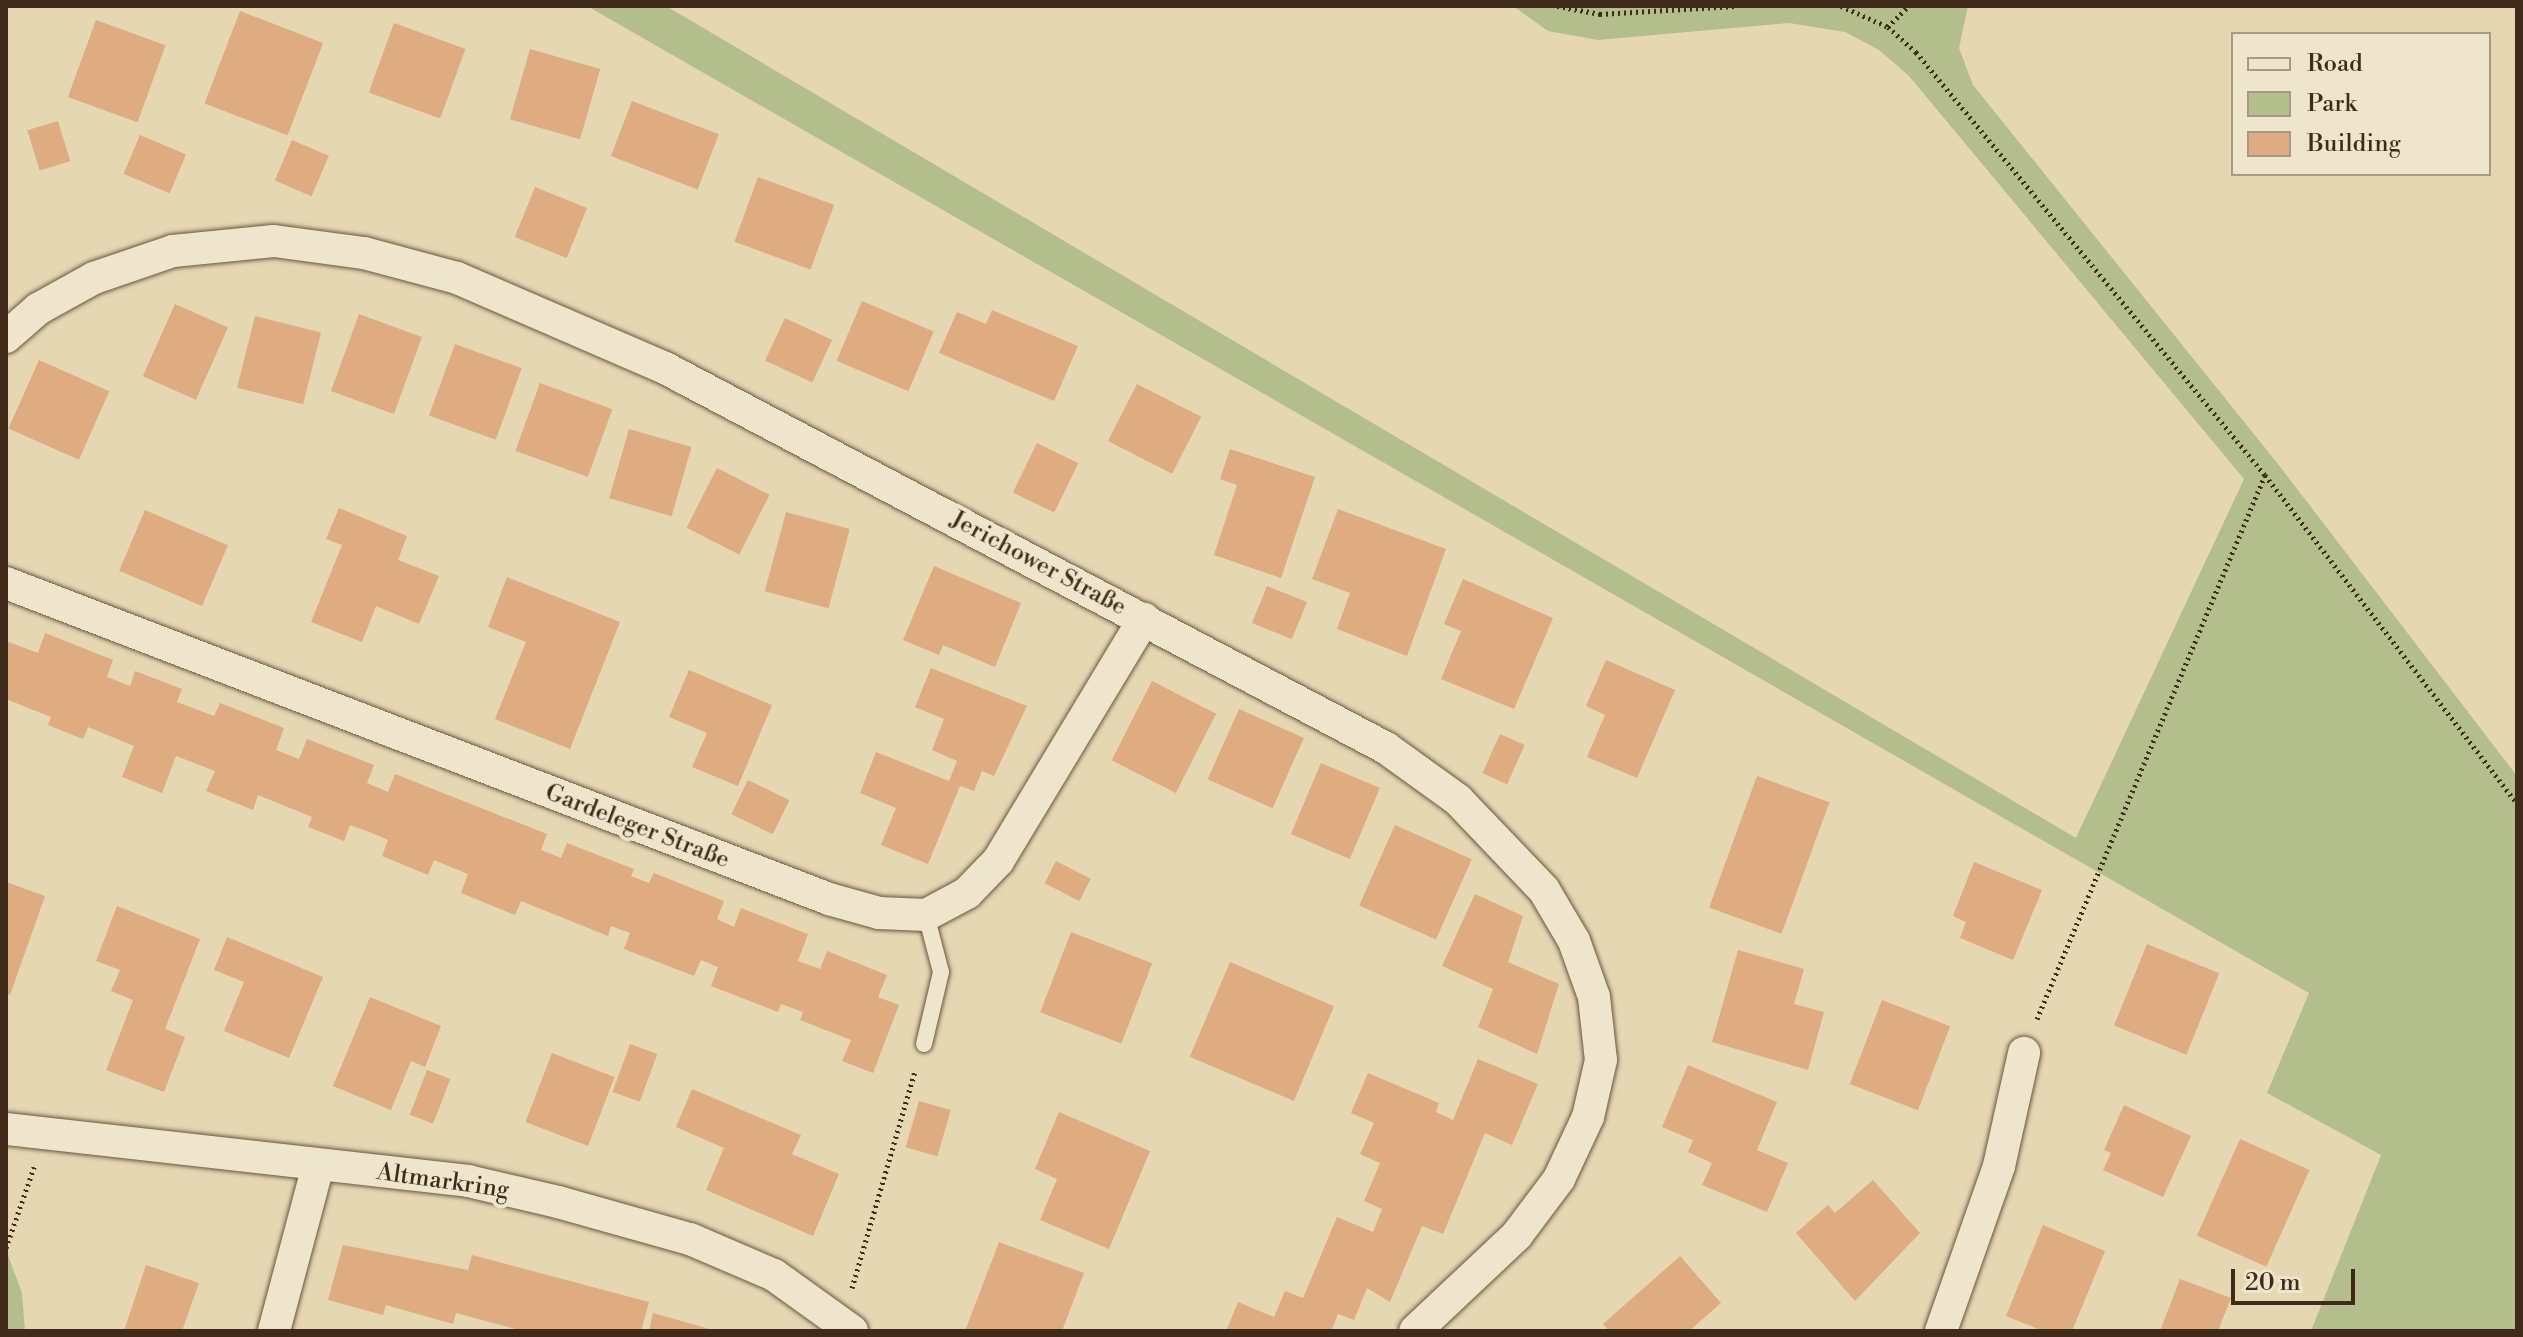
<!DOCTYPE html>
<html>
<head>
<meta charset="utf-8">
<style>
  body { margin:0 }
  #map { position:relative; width:2523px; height:1337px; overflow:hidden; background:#e5d7b1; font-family:"Libre Bodoni",serif }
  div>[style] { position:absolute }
  .green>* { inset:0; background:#b4be8d }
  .building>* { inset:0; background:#dfab81; transform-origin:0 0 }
  .path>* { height:5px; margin-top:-2.5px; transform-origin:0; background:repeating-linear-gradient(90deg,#402b1b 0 2px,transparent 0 6px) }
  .roads { filter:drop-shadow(0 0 2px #695640) drop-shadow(0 0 2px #695640) }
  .service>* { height:16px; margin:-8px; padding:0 8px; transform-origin:8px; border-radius:8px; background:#eee5cc }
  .minor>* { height:32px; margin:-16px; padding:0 16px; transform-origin:16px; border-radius:16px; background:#eee5cc }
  span { translate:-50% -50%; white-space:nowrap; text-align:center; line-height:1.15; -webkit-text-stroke:8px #eee5cc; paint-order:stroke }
  .street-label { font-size:24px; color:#402b1b }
  .frame { position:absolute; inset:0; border:8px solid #402b1b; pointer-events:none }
  .legend { position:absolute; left:2231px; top:32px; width:260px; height:144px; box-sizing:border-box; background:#eee5cc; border:2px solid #a89b85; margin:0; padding:10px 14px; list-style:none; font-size:24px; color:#402b1b }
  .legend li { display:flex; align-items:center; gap:16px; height:40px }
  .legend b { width:40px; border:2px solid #a89b85 }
  .scale { position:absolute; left:2231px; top:1269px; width:124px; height:36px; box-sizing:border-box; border:4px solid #402b1b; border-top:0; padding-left:10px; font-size:24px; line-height:28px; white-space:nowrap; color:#402b1b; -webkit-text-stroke:6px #eee5cc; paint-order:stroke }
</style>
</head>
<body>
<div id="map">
  <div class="green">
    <div style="clip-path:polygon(587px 6px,666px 6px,2076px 838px,2244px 479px,1909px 76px,1879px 50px,1845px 32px,1789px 23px,1598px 40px,1548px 31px,1513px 6px,1968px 6px,1959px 48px,1973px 85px,2278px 464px,2517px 776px,2517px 1331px,2311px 1331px,2381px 1155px,2267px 1093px,2309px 993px)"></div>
    <div style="clip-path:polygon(6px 1250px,22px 1293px,25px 1331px,6px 1331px)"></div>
  </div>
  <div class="building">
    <div style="left:240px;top:11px;width:89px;height:99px;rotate:21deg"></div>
    <div style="left:96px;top:20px;width:74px;height:82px;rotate:20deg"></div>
    <div style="left:394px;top:23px;width:76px;height:74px;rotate:20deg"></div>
    <div style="left:530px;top:49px;width:73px;height:73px;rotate:16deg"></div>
    <div style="left:632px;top:101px;width:93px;height:59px;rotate:21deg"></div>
    <div style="left:58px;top:121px;width:42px;height:32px;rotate:73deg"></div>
    <div style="left:140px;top:135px;width:50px;height:42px;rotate:23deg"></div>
    <div style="left:292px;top:140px;width:40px;height:44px;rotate:23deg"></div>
    <div style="left:758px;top:177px;width:81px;height:69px;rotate:20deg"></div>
    <div style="left:535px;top:187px;width:56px;height:54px;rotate:22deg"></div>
    <div style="left:862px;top:301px;width:78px;height:65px;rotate:23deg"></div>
    <div style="left:175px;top:304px;width:58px;height:79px;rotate:24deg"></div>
    <div style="clip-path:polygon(992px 310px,1078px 346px,1054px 401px,939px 353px,957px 312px,986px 324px)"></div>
    <div style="left:359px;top:314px;width:67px;height:82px;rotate:20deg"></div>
    <div style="left:255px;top:316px;width:68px;height:74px;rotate:14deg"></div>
    <div style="left:785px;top:318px;width:52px;height:47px;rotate:25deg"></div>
    <div style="left:455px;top:344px;width:71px;height:76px;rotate:20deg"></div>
    <div style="left:39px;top:360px;width:77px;height:75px;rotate:24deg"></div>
    <div style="left:540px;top:383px;width:77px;height:72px;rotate:20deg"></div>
    <div style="left:1137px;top:384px;width:72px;height:64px;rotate:27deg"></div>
    <div style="left:629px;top:429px;width:65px;height:72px;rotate:16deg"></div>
    <div style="left:1037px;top:443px;width:46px;height:55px;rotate:26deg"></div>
    <div style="clip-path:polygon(1230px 449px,1315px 477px,1281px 578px,1214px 555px,1237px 485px,1220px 479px)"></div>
    <div style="left:717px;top:468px;width:59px;height:67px;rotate:27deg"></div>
    <div style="clip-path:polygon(339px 508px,407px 536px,398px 560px,439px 576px,419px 624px,376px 606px,362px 642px,311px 622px,342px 545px,326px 539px)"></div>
    <div style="clip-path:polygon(1338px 509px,1446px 549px,1407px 656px,1337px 629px,1350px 593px,1312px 579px)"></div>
    <div style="left:145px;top:510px;width:90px;height:66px;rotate:23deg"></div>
    <div style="left:786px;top:512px;width:66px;height:82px;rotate:15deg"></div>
    <div style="clip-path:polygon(934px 566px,1021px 603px,995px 667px,943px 645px,939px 655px,903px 640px)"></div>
    <div style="clip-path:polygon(507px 577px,620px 622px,570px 749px,495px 719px,526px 642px,488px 627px)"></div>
    <div style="clip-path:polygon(1463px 579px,1553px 618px,1514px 709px,1441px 679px,1461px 631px,1444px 624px)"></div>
    <div style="left:1267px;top:586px;width:43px;height:40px;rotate:22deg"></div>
    <div style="clip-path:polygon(45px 633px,113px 660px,107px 677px,130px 686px,135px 671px,182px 689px,177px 702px,214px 716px,220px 703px,284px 728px,276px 750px,299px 759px,307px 739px,374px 765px,367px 783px,388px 792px,395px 774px,547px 834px,541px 850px,561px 858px,567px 843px,634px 869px,631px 876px,649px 883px,654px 873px,724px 901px,717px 919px,734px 927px,741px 908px,808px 934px,798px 961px,820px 969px,827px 951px,887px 975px,878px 997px,899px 1005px,873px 1073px,842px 1061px,851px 1040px,800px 1020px,803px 1012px,781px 1004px,778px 1012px,711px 986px,718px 967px,701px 960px,694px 976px,624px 949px,630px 933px,611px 926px,608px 936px,521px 901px,515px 915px,461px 893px,468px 874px,434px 860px,428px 875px,382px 856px,388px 840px,372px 833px,350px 825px,344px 841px,308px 827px,312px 817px,258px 795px,253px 810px,206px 791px,215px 771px,176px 756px,162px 793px,122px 777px,134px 746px,88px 727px,83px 739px,48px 725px,51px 717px,6px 699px,6px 641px,38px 653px)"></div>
    <div style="clip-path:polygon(1606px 660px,1675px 690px,1637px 778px,1587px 757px,1605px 715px,1586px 706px)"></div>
    <div style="clip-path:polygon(931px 668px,1027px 706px,994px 776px,982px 771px,974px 791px,960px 786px,928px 864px,881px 845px,896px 808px,860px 793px,876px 752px,949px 781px,957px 761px,932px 750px,944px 719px,915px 707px)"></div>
    <div style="clip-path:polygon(689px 670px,772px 705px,738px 786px,692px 767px,707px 733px,669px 717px)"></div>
    <div style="left:1152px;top:681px;width:72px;height:89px;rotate:27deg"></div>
    <div style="left:1239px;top:709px;width:71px;height:77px;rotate:24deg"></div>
    <div style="left:1500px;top:734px;width:27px;height:43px;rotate:24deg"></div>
    <div style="left:1321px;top:763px;width:64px;height:77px;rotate:23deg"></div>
    <div style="left:1757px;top:776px;width:77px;height:140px;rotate:20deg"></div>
    <div style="left:748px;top:780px;width:46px;height:38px;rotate:26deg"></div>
    <div style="left:1395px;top:825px;width:84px;height:88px;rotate:24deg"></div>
    <div style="left:1056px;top:861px;width:39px;height:25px;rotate:27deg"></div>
    <div style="clip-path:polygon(1974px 862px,2042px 890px,2013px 960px,1960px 938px,1966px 922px,1953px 916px)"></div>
    <div style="clip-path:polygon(6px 882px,45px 896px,10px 995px,6px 994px)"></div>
    <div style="clip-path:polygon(1475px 894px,1523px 916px,1508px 962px,1559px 984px,1537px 1054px,1478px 1027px,1493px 989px,1442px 966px)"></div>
    <div style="clip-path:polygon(117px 906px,200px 939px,165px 1029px,185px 1037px,164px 1092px,106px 1070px,133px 1000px,111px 991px,120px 970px,96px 961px)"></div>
    <div style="left:1071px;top:932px;width:87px;height:86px;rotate:21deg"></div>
    <div style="clip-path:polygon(227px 937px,323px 977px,289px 1058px,224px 1031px,244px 982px,214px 970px)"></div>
    <div style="left:2147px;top:944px;width:78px;height:88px;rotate:22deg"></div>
    <div style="clip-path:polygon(1738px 950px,1804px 969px,1794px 1004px,1824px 1012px,1808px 1070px,1712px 1042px)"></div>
    <div style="left:1230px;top:962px;width:113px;height:103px;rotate:23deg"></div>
    <div style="clip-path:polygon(370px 997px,441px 1026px,425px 1067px,411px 1061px,391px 1110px,333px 1086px)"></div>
    <div style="left:1882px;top:1000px;width:73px;height:90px;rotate:21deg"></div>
    <div style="left:630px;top:1044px;width:29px;height:51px;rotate:20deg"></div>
    <div style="left:552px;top:1053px;width:67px;height:74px;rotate:21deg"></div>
    <div style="clip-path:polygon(1478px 1059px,1538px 1084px,1512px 1145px,1485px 1133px,1443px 1234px,1422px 1226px,1390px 1302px,1367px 1288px,1354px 1320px,1338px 1314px,1331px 1331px,1226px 1331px,1238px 1302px,1274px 1317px,1285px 1291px,1303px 1298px,1337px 1217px,1373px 1232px,1382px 1209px,1364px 1201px,1380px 1163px,1360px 1154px,1374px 1123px,1351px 1113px,1368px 1073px,1439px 1103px,1436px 1112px,1453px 1120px)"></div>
    <div style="clip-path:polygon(1688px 1065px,1777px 1102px,1757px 1150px,1788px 1163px,1767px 1212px,1702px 1185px,1712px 1163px,1688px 1152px,1693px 1140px,1662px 1127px)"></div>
    <div style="left:427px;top:1070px;width:25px;height:48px;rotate:21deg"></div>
    <div style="clip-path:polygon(692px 1089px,801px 1135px,792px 1154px,839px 1174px,813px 1236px,706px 1190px,724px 1148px,676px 1127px)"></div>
    <div style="left:919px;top:1101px;width:33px;height:48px;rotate:16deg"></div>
    <div style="clip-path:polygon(2124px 1105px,2191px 1136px,2163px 1197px,2103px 1170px,2111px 1153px,2104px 1150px)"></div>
    <div style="clip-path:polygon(1059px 1112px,1150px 1151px,1109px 1249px,1040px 1220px,1057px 1179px,1035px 1169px)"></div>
    <div style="left:2240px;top:1139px;width:76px;height:106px;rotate:24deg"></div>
    <div style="clip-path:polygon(1873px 1180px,1920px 1233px,1855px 1301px,1796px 1233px,1828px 1205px,1835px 1213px)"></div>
    <div style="clip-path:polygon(2043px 1225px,2105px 1251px,2072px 1331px,2043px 1331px,2006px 1316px)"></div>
    <div style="clip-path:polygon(999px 1242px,1084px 1273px,1062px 1331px,965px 1331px)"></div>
    <div style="clip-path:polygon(343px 1245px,468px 1270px,472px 1255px,649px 1302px,641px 1331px,523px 1331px,456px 1313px,453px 1324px,386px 1305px,383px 1315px,328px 1300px)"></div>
    <div style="clip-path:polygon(1680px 1256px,1721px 1303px,1689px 1331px,1609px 1331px,1603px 1324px)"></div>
    <div style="clip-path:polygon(146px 1265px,199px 1283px,182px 1331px,124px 1331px)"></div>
    <div style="clip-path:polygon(2180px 1279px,2231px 1298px,2218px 1331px,2160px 1331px)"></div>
    <div style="clip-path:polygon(653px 1313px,713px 1330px,713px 1331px,649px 1331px)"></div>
  </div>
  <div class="path">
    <div style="left:1557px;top:6px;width:44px;rotate:10.5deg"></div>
    <div style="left:1600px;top:14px;width:136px;rotate:-3.4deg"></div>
    <div style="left:1841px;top:6px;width:51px;rotate:24.1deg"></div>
    <div style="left:1888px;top:27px;width:38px;rotate:42deg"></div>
    <div style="left:1916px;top:52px;width:548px;rotate:50.48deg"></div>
    <div style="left:2265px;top:475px;width:414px;rotate:52.5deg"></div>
    <div style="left:1888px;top:27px;width:29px;rotate:-46deg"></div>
    <div style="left:2037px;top:1019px;width:590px;rotate:-67.26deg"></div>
    <div style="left:6px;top:1248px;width:86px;rotate:-70.9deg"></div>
    <div style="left:852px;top:1288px;width:226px;rotate:-73.8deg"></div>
  </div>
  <div class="roads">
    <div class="service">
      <div style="left:924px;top:1044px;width:74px;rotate:-76.7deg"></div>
      <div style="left:941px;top:972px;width:59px;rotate:-104.7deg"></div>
    </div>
    <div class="minor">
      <div style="left:6px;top:337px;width:43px;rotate:-41.2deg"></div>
      <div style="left:38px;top:309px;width:64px;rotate:-29deg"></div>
      <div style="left:94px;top:278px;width:83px;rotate:-18.9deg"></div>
      <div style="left:173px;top:251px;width:101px;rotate:-5.7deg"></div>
      <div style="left:274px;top:241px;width:91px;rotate:7.6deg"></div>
      <div style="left:364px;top:253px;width:96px;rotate:15deg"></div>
      <div style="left:457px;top:278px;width:227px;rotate:23.4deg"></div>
      <div style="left:665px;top:368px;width:815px;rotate:27.79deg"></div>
      <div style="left:1386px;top:748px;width:89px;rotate:35.8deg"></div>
      <div style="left:1458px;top:800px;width:124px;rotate:46.3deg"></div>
      <div style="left:1544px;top:890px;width:59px;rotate:59.5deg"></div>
      <div style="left:1574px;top:941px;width:59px;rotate:70.3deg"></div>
      <div style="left:1594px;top:997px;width:63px;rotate:83.7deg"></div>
      <div style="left:1601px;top:1060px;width:58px;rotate:102.8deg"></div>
      <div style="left:1588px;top:1117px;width:68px;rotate:115.1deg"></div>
      <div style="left:1559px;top:1179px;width:70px;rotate:126.9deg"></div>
      <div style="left:1517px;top:1235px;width:140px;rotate:136.7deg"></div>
      <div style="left:6px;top:583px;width:882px;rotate:21deg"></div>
      <div style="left:829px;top:899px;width:52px;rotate:15.6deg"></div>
      <div style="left:879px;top:913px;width:47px;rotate:2.4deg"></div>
      <div style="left:926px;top:915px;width:47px;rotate:-28.2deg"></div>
      <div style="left:967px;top:893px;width:45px;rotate:-45.9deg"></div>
      <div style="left:998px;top:861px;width:283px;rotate:-58.9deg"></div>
      <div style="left:6px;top:1129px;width:465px;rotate:6.4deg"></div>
      <div style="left:468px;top:1181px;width:92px;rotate:13.1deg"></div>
      <div style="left:558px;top:1202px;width:137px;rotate:15.7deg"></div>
      <div style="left:690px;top:1239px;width:91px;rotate:23.2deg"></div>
      <div style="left:774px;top:1275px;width:96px;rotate:35.7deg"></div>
      <div style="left:274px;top:1331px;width:171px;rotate:-75.1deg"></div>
      <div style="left:1941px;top:1331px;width:175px;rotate:-70.6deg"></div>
      <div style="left:1999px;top:1166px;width:116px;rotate:-77.5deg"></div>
    </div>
  </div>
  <div class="street-label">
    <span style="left:1038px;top:564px;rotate:28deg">Jerichower Straße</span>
    <span style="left:637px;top:827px;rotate:21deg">Gardeleger Straße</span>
    <span style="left:443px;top:1182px;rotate:8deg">Altmarkring</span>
  </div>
  <div class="frame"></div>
  <ul class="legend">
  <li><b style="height:10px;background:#eee5cc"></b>Road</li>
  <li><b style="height:22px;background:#b4be8d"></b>Park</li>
  <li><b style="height:22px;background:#dfab81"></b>Building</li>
  </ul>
  <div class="scale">20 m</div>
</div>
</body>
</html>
